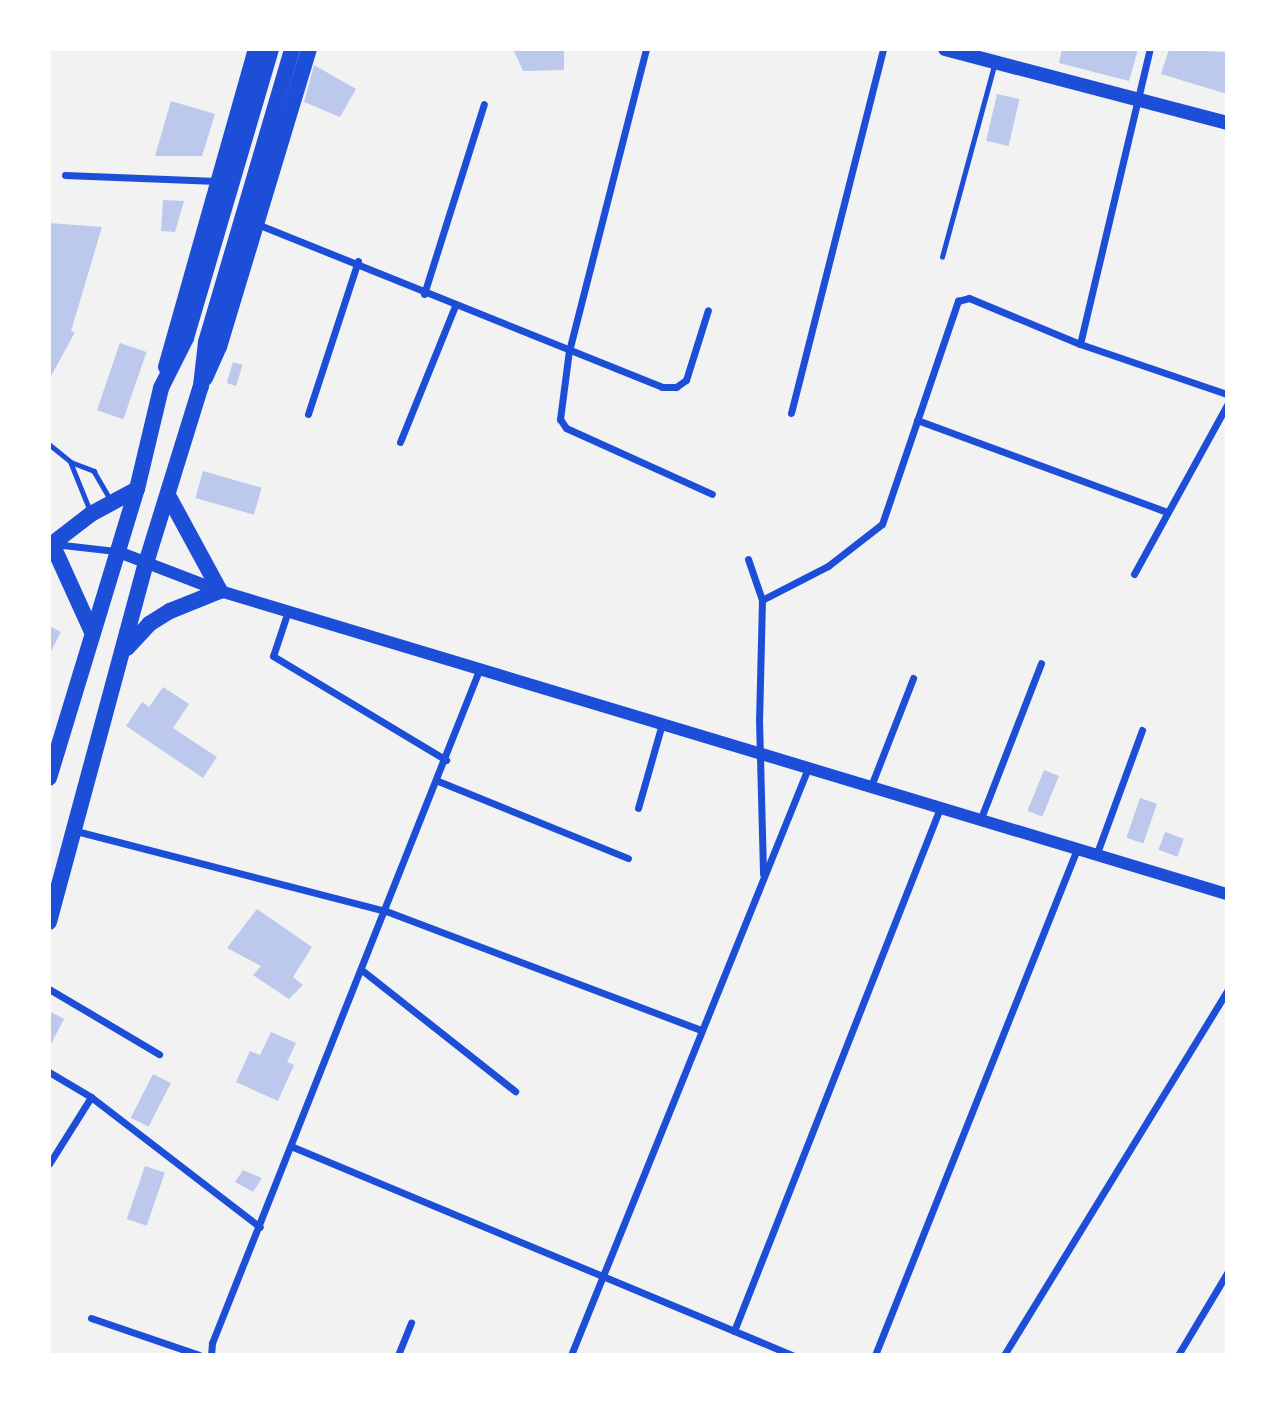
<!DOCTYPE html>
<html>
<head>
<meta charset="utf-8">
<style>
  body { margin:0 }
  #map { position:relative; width:1276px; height:1404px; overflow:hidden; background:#f2f2f2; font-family:Karla,sans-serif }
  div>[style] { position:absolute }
  .building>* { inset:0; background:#bdc9ec; transform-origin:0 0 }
  .service>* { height:4.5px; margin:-2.25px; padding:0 2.25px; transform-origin:2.25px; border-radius:2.25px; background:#1d4ed8 }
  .minor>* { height:7px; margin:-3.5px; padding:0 3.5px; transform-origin:3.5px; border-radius:3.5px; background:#1d4ed8 }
  .secondary>* { height:12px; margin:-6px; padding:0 6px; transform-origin:6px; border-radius:6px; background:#1d4ed8 }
  .primary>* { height:14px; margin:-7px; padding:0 7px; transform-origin:7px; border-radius:7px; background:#1d4ed8 }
  .trunk>* { height:16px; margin:-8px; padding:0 8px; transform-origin:8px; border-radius:8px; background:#1d4ed8 }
  span { translate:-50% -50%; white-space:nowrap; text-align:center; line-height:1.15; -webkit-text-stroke:7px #fff; paint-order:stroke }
  .frame { position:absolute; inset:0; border:51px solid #fff; pointer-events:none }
</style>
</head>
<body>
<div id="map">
  <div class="building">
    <div style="clip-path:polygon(513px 49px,564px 49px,564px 70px,523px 71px)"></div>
    <div style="clip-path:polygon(1062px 49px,1138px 49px,1129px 81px,1059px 63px)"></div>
    <div style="clip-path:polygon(1169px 49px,1227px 52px,1227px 94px,1161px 74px)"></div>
    <div style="clip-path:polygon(314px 65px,356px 89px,340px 117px,304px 102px)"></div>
    <div style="left:997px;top:94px;width:23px;height:48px;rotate:13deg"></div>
    <div style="clip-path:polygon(171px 101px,215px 114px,202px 156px,155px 156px)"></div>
    <div style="clip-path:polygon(163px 200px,184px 201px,175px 232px,161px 231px)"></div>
    <div style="clip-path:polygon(49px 223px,102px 227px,71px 331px,75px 332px,49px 380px)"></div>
    <div style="left:120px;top:343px;width:28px;height:71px;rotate:19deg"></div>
    <div style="left:233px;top:362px;width:10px;height:22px;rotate:17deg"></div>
    <div style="left:203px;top:471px;width:61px;height:28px;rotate:16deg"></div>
    <div style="clip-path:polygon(49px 626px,61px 632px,49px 655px)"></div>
    <div style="clip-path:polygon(163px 687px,189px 704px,173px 728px,217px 757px,203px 778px,126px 726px,142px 702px,149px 707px)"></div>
    <div style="left:1044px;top:770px;width:16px;height:44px;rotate:22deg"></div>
    <div style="left:1140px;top:798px;width:18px;height:42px;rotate:19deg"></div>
    <div style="left:1165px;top:832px;width:20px;height:19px;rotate:20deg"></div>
    <div style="clip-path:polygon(257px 909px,312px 947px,293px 977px,303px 985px,289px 999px,253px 975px,261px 966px,227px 948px)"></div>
    <div style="clip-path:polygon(49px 1011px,64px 1019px,49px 1048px)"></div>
    <div style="clip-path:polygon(271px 1032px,296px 1043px,287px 1062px,294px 1065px,278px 1101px,236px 1082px,250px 1051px,260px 1055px)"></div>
    <div style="left:153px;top:1074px;width:20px;height:49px;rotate:27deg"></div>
    <div style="left:145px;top:1166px;width:21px;height:56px;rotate:19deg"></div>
    <div style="clip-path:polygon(243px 1170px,262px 1178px,253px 1192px,235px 1182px)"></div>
  </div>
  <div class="service">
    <div style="left:942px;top:257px;width:198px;rotate:-74.8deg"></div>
    <div style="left:49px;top:444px;width:28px;rotate:39deg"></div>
    <div style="left:71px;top:462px;width:25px;rotate:21deg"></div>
    <div style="left:94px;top:471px;width:34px;rotate:60deg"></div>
    <div style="left:71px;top:463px;width:51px;rotate:68deg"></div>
  </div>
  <div class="minor">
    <div style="left:646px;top:49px;width:311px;rotate:104.3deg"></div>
    <div style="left:569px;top:350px;width:70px;rotate:97.4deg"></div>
    <div style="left:560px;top:419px;width:11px;rotate:56deg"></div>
    <div style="left:566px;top:428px;width:160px;rotate:24.3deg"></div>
    <div style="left:65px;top:175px;width:152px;rotate:2.3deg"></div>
    <div style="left:257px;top:224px;width:437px;rotate:21.9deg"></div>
    <div style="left:662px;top:387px;width:14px"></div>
    <div style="left:676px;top:387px;width:12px;rotate:-35deg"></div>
    <div style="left:686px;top:380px;width:73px;rotate:-72.6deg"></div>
    <div style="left:424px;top:294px;width:199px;rotate:-72.5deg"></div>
    <div style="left:1080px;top:344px;width:303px;rotate:-76.7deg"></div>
    <div style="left:791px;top:413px;width:375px;rotate:-75.8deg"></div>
    <div style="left:308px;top:414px;width:161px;rotate:-71.9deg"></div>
    <div style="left:917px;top:420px;width:266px;rotate:20.2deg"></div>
    <div style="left:400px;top:442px;width:147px;rotate:-68deg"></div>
    <div style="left:54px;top:544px;width:62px;rotate:6.4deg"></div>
    <div style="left:748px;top:559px;width:43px;rotate:71.1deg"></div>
    <div style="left:762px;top:600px;width:119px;rotate:91.4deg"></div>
    <div style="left:759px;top:719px;width:155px;rotate:88.5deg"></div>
    <div style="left:1134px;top:574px;width:193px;rotate:-61.2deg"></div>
    <div style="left:762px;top:600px;width:74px;rotate:-27.3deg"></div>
    <div style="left:828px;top:566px;width:68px;rotate:-37.9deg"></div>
    <div style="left:882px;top:524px;width:236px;rotate:-71.2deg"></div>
    <div style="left:958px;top:301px;width:11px;rotate:-15deg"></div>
    <div style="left:969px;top:298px;width:120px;rotate:22.5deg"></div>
    <div style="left:1080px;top:344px;width:155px;rotate:18.8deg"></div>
    <div style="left:288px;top:611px;width:47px;rotate:108.4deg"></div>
    <div style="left:273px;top:656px;width:202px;rotate:31deg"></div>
    <div style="left:438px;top:781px;width:205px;rotate:22.1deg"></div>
    <div style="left:871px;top:786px;width:116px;rotate:-68.7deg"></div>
    <div style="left:638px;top:808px;width:87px;rotate:-74.1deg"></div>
    <div style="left:981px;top:818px;width:166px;rotate:-68.8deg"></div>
    <div style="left:76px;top:831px;width:320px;rotate:14.5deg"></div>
    <div style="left:386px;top:911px;width:337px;rotate:20.7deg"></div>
    <div style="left:1097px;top:853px;width:131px;rotate:-69.9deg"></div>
    <div style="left:363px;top:971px;width:194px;rotate:38.3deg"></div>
    <div style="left:49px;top:989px;width:128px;rotate:30.6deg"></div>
    <div style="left:49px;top:1072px;width:49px;rotate:30.8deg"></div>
    <div style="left:91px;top:1097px;width:213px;rotate:37.6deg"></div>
    <div style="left:293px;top:1147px;width:541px;rotate:22.63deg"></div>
    <div style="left:49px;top:1164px;width:79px;rotate:-57.9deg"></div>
    <div style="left:91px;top:1318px;width:114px;rotate:18.9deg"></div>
    <div style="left:734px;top:1331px;width:562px;rotate:-68.5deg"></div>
    <div style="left:211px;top:1355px;width:12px;rotate:-85deg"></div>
    <div style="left:212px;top:1343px;width:726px;rotate:-68.35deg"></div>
    <div style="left:398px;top:1355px;width:35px;rotate:-68deg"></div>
    <div style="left:571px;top:1355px;width:633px;rotate:-68.01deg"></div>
    <div style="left:875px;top:1355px;width:545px;rotate:-68.24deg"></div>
    <div style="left:1004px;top:1355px;width:427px;rotate:-58.5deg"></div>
    <div style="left:1178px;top:1355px;width:96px;rotate:-59.1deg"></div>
  </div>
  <div class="secondary">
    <div style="left:116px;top:551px;width:111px;rotate:21deg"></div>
    <div style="left:220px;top:591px;width:1052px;rotate:16.75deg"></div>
  </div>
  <div class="primary">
    <div style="left:945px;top:49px;width:292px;rotate:14.7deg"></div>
  </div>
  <div class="trunk">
    <div style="left:166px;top:367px;width:330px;rotate:-74.2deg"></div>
    <div style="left:205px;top:378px;width:34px;rotate:-66deg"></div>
    <div style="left:219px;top:347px;width:311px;rotate:-73.2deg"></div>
    <div style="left:92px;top:632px;width:97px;rotate:-114.4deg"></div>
    <div style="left:52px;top:544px;width:49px;rotate:-37.6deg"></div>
    <div style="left:91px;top:514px;width:52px;rotate:-28.5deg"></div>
    <div style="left:127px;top:648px;width:33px;rotate:-47deg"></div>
    <div style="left:149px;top:624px;width:25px;rotate:-32deg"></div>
    <div style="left:170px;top:611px;width:54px;rotate:-21.8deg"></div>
    <div style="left:220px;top:591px;width:107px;rotate:-118.5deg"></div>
    <div style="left:49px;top:778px;width:302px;rotate:-73.1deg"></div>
    <div style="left:137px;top:489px;width:104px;rotate:-76.6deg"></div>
    <div style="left:161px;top:388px;width:56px;rotate:-63.4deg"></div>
    <div style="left:186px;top:338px;width:301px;rotate:-73.6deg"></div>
    <div style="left:49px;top:922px;width:375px;rotate:-74.9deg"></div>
    <div style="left:147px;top:560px;width:182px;rotate:-72.8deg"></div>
    <div style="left:201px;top:386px;width:44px;rotate:-83.5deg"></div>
    <div style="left:206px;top:342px;width:305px;rotate:-73.6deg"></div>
  </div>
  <div class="frame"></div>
</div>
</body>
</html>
